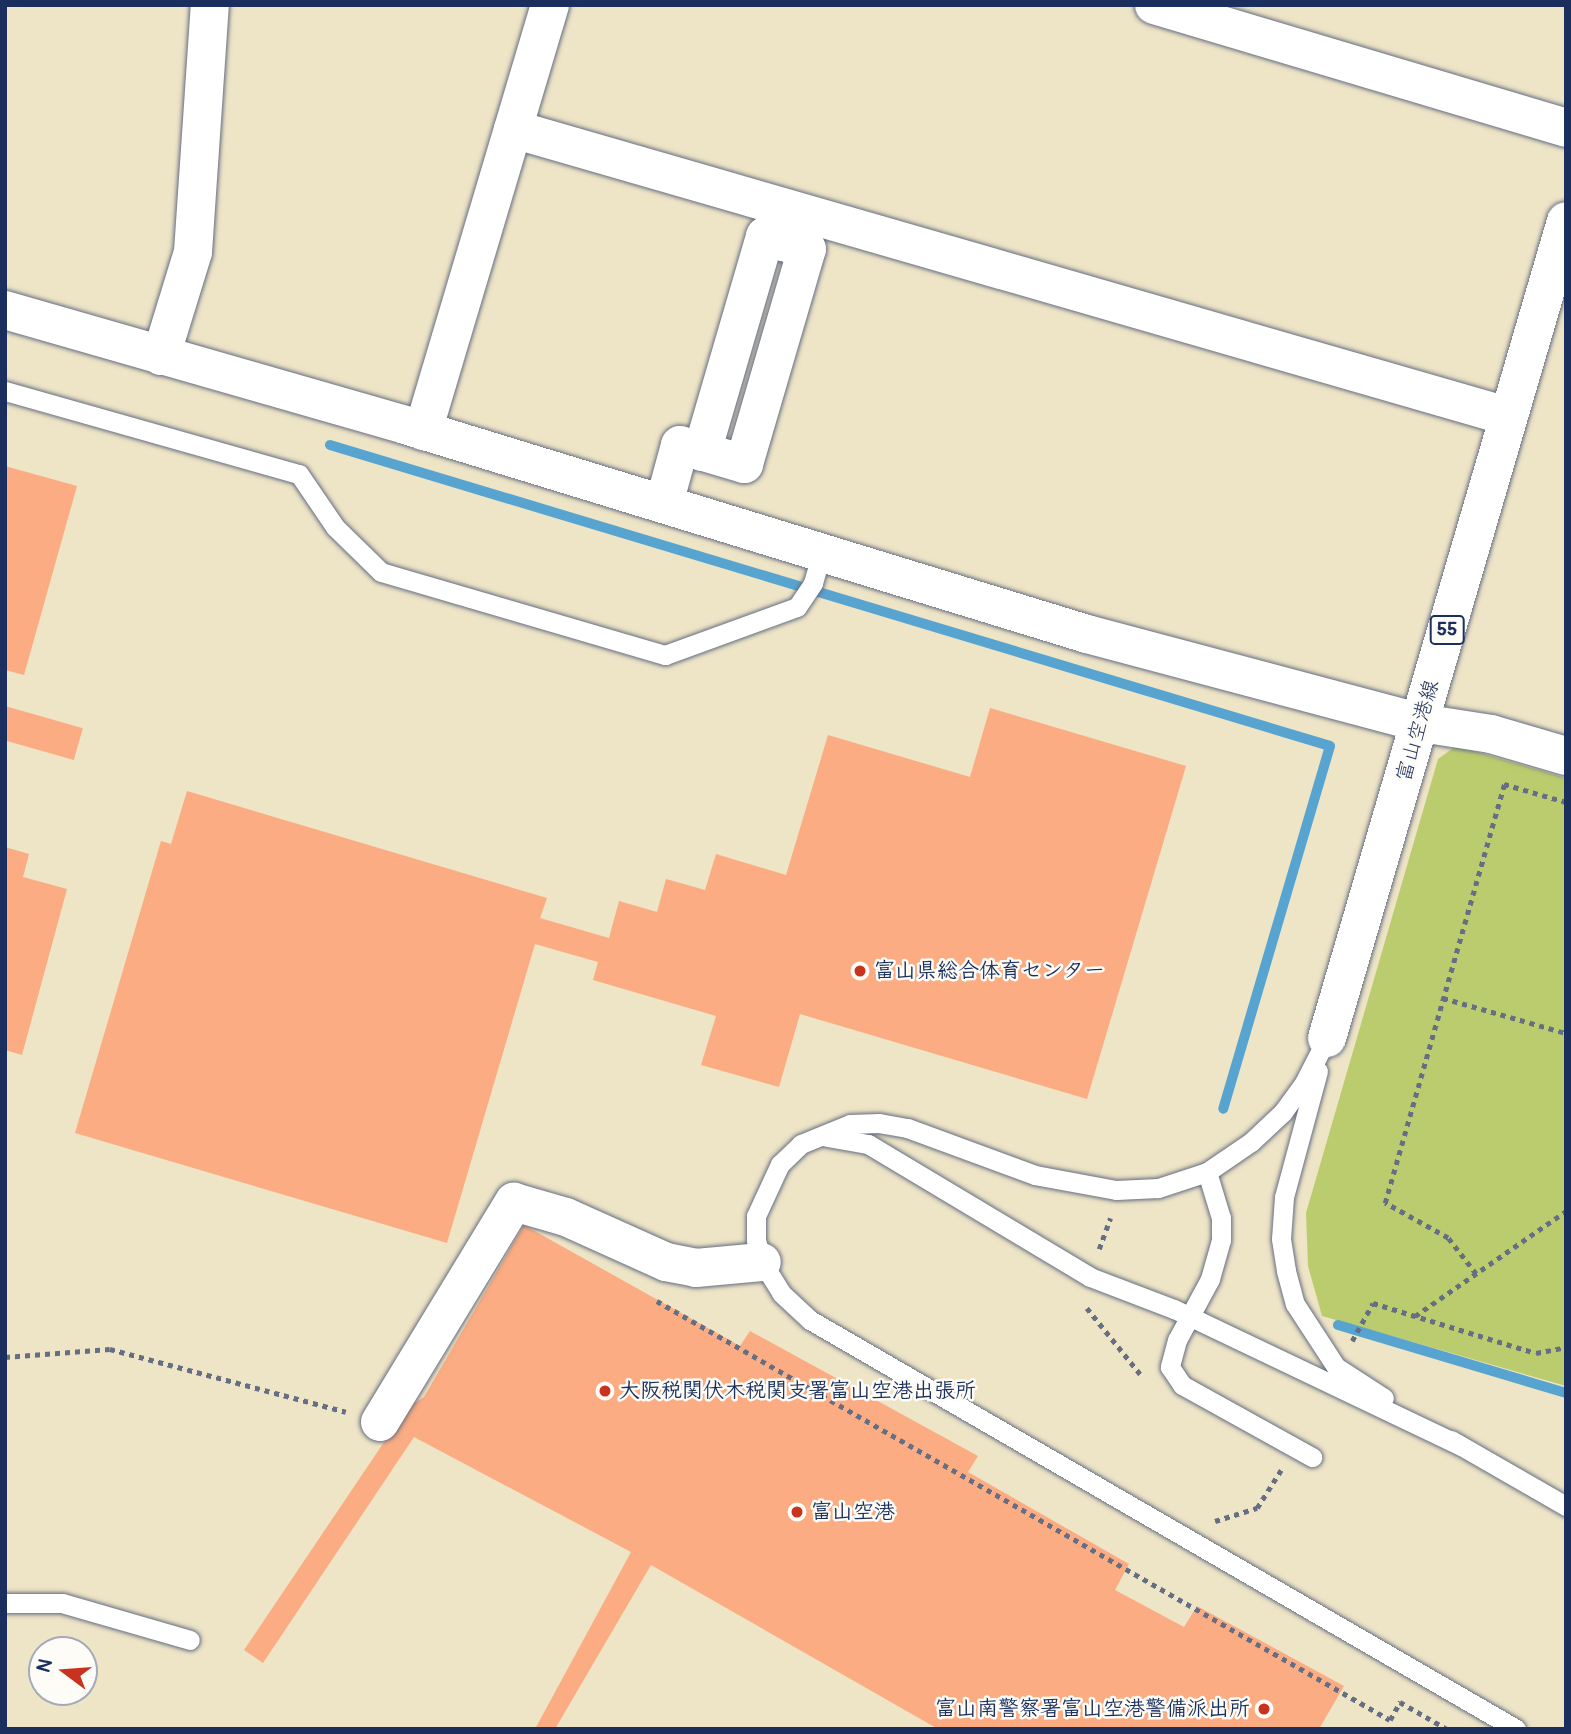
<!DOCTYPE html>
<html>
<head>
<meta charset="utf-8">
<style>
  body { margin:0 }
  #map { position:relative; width:1571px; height:1734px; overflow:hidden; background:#eee4c6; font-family:Pangolin,"Klee One",sans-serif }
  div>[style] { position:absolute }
  .green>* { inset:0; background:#bbcc6e }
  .stream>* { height:10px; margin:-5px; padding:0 5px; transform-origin:5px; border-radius:5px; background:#58a4d1 }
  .building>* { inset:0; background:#fbac82; transform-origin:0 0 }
  .path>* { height:4.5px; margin-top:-2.25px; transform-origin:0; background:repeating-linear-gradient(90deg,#656e82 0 5px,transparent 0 10px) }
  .roads { filter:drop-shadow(0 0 2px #656e82) drop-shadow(0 0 2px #656e82) }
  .service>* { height:19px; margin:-9.5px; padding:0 9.5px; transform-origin:9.5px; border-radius:9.5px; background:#fff }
  .minor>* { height:38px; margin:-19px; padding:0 19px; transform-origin:19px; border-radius:19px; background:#fff }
  .tertiary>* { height:38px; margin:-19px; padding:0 19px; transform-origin:19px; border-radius:19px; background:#fff }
  .primary>* { height:38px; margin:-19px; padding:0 19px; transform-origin:19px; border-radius:19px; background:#fff }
  .dots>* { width:19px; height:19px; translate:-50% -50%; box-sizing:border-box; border:4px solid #fdfcf7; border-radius:50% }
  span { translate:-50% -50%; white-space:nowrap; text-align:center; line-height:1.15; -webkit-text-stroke:5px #fdfcf7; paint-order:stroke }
  .shield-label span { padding:2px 5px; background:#fdfcf7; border:2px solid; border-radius:5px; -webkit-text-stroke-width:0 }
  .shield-label { font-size:19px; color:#1b2f5e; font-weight:700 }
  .street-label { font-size:21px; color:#1b2f5e }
  .poi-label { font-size:21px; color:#1b2f5e; font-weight:700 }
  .left { translate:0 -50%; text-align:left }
  .right { translate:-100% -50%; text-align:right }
  .frame { position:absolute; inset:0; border:7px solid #1b2f5e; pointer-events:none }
  .north { position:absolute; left:28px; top:1636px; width:70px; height:70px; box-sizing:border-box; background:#fdfcf7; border:2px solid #a3aaba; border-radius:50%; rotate:286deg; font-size:19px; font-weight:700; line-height:28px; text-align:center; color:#1b2f5e }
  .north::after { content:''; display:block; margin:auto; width:24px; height:32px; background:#c8321e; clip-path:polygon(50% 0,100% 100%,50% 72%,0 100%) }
</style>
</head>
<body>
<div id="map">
  <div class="green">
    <div style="clip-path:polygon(1456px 746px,1566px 778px,1566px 1386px,1322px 1316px,1308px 1266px,1306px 1213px,1438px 759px)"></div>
  </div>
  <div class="stream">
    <div style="left:330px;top:445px;width:1044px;rotate:16.75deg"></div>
    <div style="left:1330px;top:746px;width:378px;rotate:106.4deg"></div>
    <div style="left:1338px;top:1325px;width:238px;rotate:16.6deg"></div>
  </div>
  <div class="building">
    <div style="clip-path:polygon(5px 466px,77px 486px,24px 675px,5px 670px)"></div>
    <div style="left:5px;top:706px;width:81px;height:33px;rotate:16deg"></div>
    <div style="clip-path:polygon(990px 708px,1186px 766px,1087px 1099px,800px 1014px,779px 1087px,701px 1065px,716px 1016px,593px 980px,598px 962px,535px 944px,447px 1243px,75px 1133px,161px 841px,171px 844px,187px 791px,547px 898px,540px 918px,609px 938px,619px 901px,657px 912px,666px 879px,705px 890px,716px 854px,786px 875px,828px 735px,970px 777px)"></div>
    <div style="clip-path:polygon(5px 847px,29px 854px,23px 877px,67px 889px,22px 1055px,5px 1050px)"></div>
    <div style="clip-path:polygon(524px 1225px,740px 1346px,750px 1331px,978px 1456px,968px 1472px,1129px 1564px,1115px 1590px,1184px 1627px,1197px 1606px,1344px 1686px,1319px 1729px,938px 1729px,651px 1565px,555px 1729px,535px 1729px,631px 1552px,414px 1437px,263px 1663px,244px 1650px,407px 1408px,424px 1397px)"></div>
  </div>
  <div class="path">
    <div style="left:1443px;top:998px;width:128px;rotate:15.9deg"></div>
    <div style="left:1099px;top:1249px;width:33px;rotate:-70deg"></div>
    <div style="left:1476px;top:1274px;width:46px;rotate:-127.9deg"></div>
    <div style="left:1448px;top:1238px;width:72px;rotate:-150.9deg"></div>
    <div style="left:1385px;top:1203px;width:436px;rotate:-74.1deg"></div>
    <div style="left:1504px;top:784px;width:65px;rotate:16.2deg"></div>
    <div style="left:657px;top:1301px;width:844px;rotate:29.75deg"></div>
    <div style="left:1390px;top:1720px;width:21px;rotate:-61deg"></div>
    <div style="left:1400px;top:1702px;width:54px;rotate:29.9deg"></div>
    <div style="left:1087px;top:1308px;width:86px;rotate:51.1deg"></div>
    <div style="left:1415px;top:1316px;width:184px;rotate:-34.8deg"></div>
    <div style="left:1352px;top:1341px;width:43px;rotate:-61.1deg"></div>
    <div style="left:1373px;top:1303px;width:170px;rotate:17.1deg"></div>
    <div style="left:1536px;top:1353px;width:31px;rotate:-11deg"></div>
    <div style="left:5px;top:1357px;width:105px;rotate:-4.4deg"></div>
    <div style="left:110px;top:1349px;width:244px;rotate:14.9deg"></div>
    <div style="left:1215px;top:1521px;width:44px;rotate:-17.2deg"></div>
    <div style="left:1257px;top:1508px;width:45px;rotate:-57.7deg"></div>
  </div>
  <div class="roads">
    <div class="service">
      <div style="left:5px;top:391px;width:305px;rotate:15.8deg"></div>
      <div style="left:299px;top:474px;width:64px;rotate:55.8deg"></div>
      <div style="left:335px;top:527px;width:64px;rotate:44.4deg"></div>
      <div style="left:381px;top:572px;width:296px;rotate:16.3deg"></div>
      <div style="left:665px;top:655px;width:140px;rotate:-20deg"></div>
      <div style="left:797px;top:607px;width:29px;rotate:-56deg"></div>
      <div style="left:813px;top:583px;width:32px;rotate:-74deg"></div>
      <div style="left:1327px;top:1038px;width:51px;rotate:117.1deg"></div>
      <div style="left:1304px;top:1083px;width:36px;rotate:126deg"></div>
      <div style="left:1283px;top:1112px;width:44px;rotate:136.8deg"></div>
      <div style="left:1251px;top:1142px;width:53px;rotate:145.7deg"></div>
      <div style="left:1207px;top:1172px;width:52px;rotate:161.9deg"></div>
      <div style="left:1158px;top:1188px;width:42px;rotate:177.3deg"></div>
      <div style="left:1116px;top:1190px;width:82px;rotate:-169.5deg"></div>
      <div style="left:1035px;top:1175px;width:136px;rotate:-159.8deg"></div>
      <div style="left:907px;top:1128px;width:28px;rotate:-170deg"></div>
      <div style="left:879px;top:1123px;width:29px;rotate:178deg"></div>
      <div style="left:850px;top:1124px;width:53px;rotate:157.8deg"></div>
      <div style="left:801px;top:1144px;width:29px;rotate:136deg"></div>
      <div style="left:780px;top:1164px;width:57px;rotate:114.8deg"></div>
      <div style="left:756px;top:1216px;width:24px;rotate:90deg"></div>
      <div style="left:756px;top:1240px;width:23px;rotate:75deg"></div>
      <div style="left:762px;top:1262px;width:36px;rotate:58deg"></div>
      <div style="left:781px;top:1293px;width:40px;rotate:43deg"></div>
      <div style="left:810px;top:1320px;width:816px;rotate:30.08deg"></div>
      <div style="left:1318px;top:1071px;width:131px;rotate:105.1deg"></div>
      <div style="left:1284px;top:1197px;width:42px;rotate:94.1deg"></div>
      <div style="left:1281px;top:1239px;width:32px;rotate:81deg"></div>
      <div style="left:1286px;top:1271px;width:34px;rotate:75deg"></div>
      <div style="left:1295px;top:1304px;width:75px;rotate:56.9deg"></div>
      <div style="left:1336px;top:1367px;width:57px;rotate:32.9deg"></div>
      <div style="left:827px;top:1137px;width:42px;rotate:9.7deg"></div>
      <div style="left:868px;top:1144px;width:259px;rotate:30.9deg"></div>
      <div style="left:1090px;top:1277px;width:90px;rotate:20.9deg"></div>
      <div style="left:1174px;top:1309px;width:318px;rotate:25.5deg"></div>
      <div style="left:1207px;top:1172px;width:48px;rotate:73.1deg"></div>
      <div style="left:1221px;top:1218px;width:22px;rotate:90deg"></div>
      <div style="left:1221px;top:1240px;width:41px;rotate:105.8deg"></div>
      <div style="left:1210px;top:1279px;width:69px;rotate:118.4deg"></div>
      <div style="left:1177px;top:1340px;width:28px;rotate:105deg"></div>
      <div style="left:1170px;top:1367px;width:22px;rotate:56deg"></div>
      <div style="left:1182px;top:1385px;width:149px;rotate:29deg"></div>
      <div style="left:1451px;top:1440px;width:133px;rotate:29.9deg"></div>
      <div style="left:5px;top:1603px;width:57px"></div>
      <div style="left:62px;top:1603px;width:133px;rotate:16.1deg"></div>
    </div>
    <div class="minor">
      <div style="left:1154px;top:5px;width:430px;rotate:16.6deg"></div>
      <div style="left:513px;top:129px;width:1035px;rotate:16.11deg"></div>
      <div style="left:161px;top:356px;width:109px;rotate:-72.9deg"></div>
      <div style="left:193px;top:252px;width:248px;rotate:-86.1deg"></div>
      <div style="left:423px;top:431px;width:445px;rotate:-73.4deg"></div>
      <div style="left:702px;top:452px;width:225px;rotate:-73.7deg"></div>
      <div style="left:765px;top:236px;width:20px;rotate:18deg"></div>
      <div style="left:664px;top:504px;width:61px;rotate:-74.8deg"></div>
      <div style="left:680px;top:445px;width:67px;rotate:16.5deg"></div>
      <div style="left:744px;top:464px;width:224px;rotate:-73.7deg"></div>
      <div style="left:807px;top:249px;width:24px;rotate:-163deg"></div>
      <div style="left:784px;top:242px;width:32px;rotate:-74deg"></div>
      <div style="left:1421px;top:723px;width:71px;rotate:8.9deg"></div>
      <div style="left:1491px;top:734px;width:78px;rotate:16.3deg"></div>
      <div style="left:380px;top:1422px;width:258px;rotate:-58.7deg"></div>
      <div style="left:514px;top:1202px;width:54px;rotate:16.1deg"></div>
      <div style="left:566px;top:1217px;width:110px;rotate:24.2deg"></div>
      <div style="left:666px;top:1262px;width:31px;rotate:11deg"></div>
      <div style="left:696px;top:1268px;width:66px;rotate:-5.2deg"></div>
    </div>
    <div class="tertiary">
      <div style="left:5px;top:310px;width:416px;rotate:16deg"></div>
      <div style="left:405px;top:425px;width:713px;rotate:17.04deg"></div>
      <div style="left:1087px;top:634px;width:346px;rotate:14.9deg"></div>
    </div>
    <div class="primary">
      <div style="left:1327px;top:1038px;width:851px;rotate:-73.69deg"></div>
    </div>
  </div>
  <div class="dots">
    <div style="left:860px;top:971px;background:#c8321e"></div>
    <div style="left:605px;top:1391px;background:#c8321e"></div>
    <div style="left:797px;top:1512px;background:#c8321e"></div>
    <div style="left:1264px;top:1709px;background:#c8321e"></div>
  </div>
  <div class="shield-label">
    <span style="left:1447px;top:630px">55</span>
  </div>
  <div class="street-label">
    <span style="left:1418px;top:731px;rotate:-74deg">富山空港線</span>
  </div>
  <div class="poi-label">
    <span class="left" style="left:874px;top:971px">富山県総合体育センター</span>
    <span class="left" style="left:619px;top:1391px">大阪税関伏木税関支署富山空港出張所</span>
    <span class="left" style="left:811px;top:1512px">富山空港</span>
    <span class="right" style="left:1250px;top:1709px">富山南警察署富山空港警備派出所</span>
  </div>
  <div class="frame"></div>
  <div class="north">N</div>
</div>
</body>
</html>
